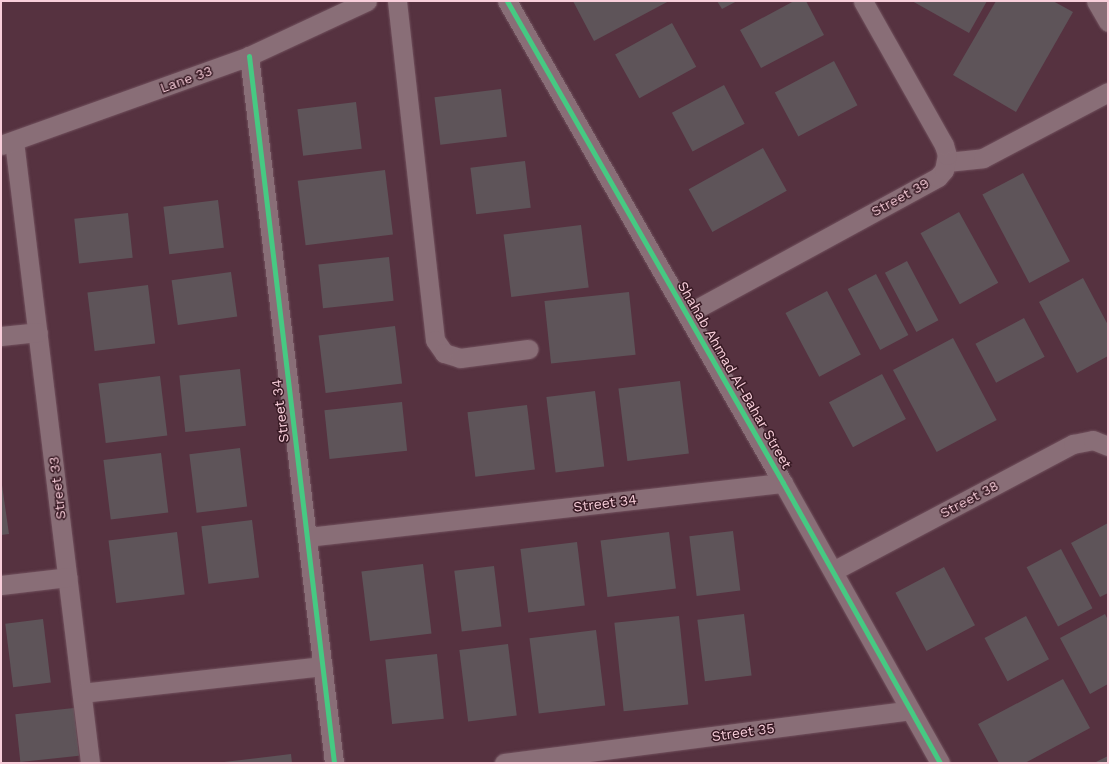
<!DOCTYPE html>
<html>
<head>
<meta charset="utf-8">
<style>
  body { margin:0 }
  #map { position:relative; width:1109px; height:764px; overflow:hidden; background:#563240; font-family:"Work Sans",sans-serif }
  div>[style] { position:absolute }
  .building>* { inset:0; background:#5e5459; transform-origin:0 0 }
  .roads { filter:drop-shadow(0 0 1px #71515d) drop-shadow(0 0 1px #71515d) }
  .minor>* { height:19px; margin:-9.5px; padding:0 9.5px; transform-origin:9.5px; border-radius:9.5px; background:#896e77 }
  .cycleway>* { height:5px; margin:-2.5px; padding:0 2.5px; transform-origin:2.5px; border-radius:2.5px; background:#46c982 }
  span { translate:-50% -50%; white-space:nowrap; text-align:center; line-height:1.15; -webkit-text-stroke:3px #381a24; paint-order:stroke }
  .street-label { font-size:14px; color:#f8ceda }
  .frame { position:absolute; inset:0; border:2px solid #f8ceda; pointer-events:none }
</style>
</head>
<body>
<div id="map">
  <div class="building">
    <div style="clip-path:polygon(573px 1px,669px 1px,594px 41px)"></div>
    <div style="clip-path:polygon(717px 1px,737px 1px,722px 9px)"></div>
    <div style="clip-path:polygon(794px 1px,806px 1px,824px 35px,761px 68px,740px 30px)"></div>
    <div style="clip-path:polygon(912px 1px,987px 1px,969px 33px)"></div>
    <div style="clip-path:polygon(996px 1px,1053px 1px,1073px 12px,1016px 112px,953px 75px)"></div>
    <div style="left:672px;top:23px;width:50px;height:65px;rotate:61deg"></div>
    <div style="left:834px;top:61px;width:50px;height:67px;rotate:62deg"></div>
    <div style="left:724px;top:85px;width:44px;height:59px;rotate:62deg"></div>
    <div style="left:501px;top:89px;width:48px;height:67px;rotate:83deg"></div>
    <div style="left:356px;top:102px;width:47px;height:59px;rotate:83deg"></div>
    <div style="left:763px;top:148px;width:49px;height:85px;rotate:61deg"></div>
    <div style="left:525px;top:161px;width:47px;height:55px;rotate:83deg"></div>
    <div style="left:385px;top:170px;width:65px;height:88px;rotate:83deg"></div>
    <div style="left:1023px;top:173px;width:100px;height:46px;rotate:62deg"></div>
    <div style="left:218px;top:200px;width:48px;height:55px;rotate:83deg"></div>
    <div style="left:959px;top:212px;width:81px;height:44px;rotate:61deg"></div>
    <div style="left:128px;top:213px;width:45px;height:54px;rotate:84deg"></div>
    <div style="left:581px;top:225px;width:63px;height:78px;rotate:83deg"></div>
    <div style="left:389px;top:257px;width:44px;height:71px;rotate:84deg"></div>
    <div style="left:907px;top:261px;width:67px;height:25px;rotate:62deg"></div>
    <div style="left:231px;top:272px;width:45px;height:60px;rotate:82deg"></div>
    <div style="left:876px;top:274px;width:69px;height:32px;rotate:62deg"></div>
    <div style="clip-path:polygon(1083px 278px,1108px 325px,1108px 356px,1077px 373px,1039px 302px)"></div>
    <div style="left:148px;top:285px;width:59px;height:61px;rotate:83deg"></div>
    <div style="left:827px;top:291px;width:72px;height:47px;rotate:62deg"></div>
    <div style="left:629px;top:292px;width:63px;height:85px;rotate:84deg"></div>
    <div style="left:1024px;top:318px;width:44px;height:55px;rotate:62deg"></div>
    <div style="left:395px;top:326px;width:58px;height:77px;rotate:83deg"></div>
    <div style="left:953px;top:338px;width:93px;height:68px;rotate:62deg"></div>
    <div style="left:240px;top:369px;width:57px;height:61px;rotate:84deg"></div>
    <div style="left:882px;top:374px;width:51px;height:60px;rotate:62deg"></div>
    <div style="left:160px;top:376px;width:60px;height:62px;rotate:83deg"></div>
    <div style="left:680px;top:381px;width:73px;height:62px;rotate:83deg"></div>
    <div style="left:595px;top:391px;width:76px;height:49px;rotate:83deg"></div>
    <div style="left:402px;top:402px;width:49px;height:78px;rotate:84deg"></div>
    <div style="left:527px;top:405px;width:65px;height:60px;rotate:83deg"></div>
    <div style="left:240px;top:448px;width:59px;height:51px;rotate:83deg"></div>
    <div style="left:161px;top:453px;width:60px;height:58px;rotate:83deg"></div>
    <div style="clip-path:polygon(1px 478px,9px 534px,1px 535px)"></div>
    <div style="left:252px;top:520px;width:58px;height:51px;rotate:83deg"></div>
    <div style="clip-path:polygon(1108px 523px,1108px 593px,1100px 597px,1071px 543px)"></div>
    <div style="left:733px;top:531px;width:60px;height:44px;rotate:83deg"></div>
    <div style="left:177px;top:532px;width:63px;height:69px;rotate:83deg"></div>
    <div style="left:669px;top:532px;width:57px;height:69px;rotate:83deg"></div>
    <div style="left:577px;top:542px;width:64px;height:57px;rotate:83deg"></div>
    <div style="left:1061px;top:549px;width:67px;height:39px;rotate:62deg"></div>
    <div style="left:423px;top:564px;width:70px;height:62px;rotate:83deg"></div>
    <div style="left:494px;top:566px;width:61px;height:40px;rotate:83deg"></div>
    <div style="left:944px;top:567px;width:66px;height:55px;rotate:62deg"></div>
    <div style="left:744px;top:614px;width:62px;height:47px;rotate:83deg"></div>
    <div style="clip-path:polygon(1105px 614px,1108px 620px,1108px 684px,1090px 694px,1060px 638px)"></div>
    <div style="left:679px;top:616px;width:89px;height:65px;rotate:84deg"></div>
    <div style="left:1026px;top:616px;width:49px;height:47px;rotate:62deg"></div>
    <div style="left:43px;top:619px;width:64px;height:38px;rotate:83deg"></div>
    <div style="left:596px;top:630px;width:76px;height:67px;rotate:83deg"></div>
    <div style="left:508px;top:644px;width:72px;height:49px;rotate:83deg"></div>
    <div style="left:437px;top:654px;width:65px;height:52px;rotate:84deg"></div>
    <div style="clip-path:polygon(1063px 679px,1090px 728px,1025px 763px,999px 763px,978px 724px)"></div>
    <div style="left:74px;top:708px;width:48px;height:59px;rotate:84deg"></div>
    <div style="clip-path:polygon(291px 754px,292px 763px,224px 763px,224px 762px)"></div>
    <div style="clip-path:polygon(1108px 756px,1108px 763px,1094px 763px)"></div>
  </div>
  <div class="roads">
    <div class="minor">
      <div style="left:397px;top:1px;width:341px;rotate:83.6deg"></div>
      <div style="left:435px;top:340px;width:16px;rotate:55deg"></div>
      <div style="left:444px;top:353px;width:17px;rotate:17deg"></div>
      <div style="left:460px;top:358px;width:69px;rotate:-7.5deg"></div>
      <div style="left:507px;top:1px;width:555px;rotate:60.2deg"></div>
      <div style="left:783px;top:483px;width:321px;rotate:60.7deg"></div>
      <div style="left:1096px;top:1px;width:24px;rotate:60deg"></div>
      <div style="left:249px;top:56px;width:712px;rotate:83.14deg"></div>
      <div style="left:14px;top:141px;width:627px;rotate:83.03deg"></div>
      <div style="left:1px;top:145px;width:263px;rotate:-19.7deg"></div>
      <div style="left:249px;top:56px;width:130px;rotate:-25deg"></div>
      <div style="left:947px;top:162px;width:36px;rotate:-6deg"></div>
      <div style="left:983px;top:158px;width:141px;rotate:-27.8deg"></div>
      <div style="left:687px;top:314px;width:286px;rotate:-28.6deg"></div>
      <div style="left:938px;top:177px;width:9px;rotate:-49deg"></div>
      <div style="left:944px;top:170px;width:15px;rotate:-79deg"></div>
      <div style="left:947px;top:155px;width:10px;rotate:-107deg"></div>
      <div style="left:944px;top:145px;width:165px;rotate:-119.4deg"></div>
      <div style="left:1px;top:336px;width:37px;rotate:-6deg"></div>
      <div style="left:307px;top:537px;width:479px;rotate:-6.5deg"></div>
      <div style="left:833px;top:571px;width:272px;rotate:-27.9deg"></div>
      <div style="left:1073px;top:444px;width:20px;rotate:-11deg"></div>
      <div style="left:1093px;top:440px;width:16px;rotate:22deg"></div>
      <div style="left:1px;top:585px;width:67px;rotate:-6.8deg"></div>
      <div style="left:82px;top:693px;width:242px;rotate:-6.4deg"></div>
      <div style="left:504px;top:763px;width:409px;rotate:-7.4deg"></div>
    </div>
  </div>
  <div class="cycleway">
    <div style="left:507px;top:1px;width:555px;rotate:60.2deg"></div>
    <div style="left:783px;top:483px;width:321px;rotate:60.7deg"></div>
    <div style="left:249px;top:56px;width:712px;rotate:83.14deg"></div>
  </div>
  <div class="street-label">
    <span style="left:186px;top:79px;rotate:-20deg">Lane 33</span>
    <span style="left:900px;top:197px;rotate:-29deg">Street 39</span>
    <span style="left:735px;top:375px;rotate:60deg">Shahab Ahmad Al-Bahar Street</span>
    <span style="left:280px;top:411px;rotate:-97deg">Street 34</span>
    <span style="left:57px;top:488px;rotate:-97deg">Street 33</span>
    <span style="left:969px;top:499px;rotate:-28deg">Street 38</span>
    <span style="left:605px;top:503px;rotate:-7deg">Street 34</span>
    <span style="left:743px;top:732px;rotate:-8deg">Street 35</span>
  </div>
  <div class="frame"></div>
</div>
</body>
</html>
